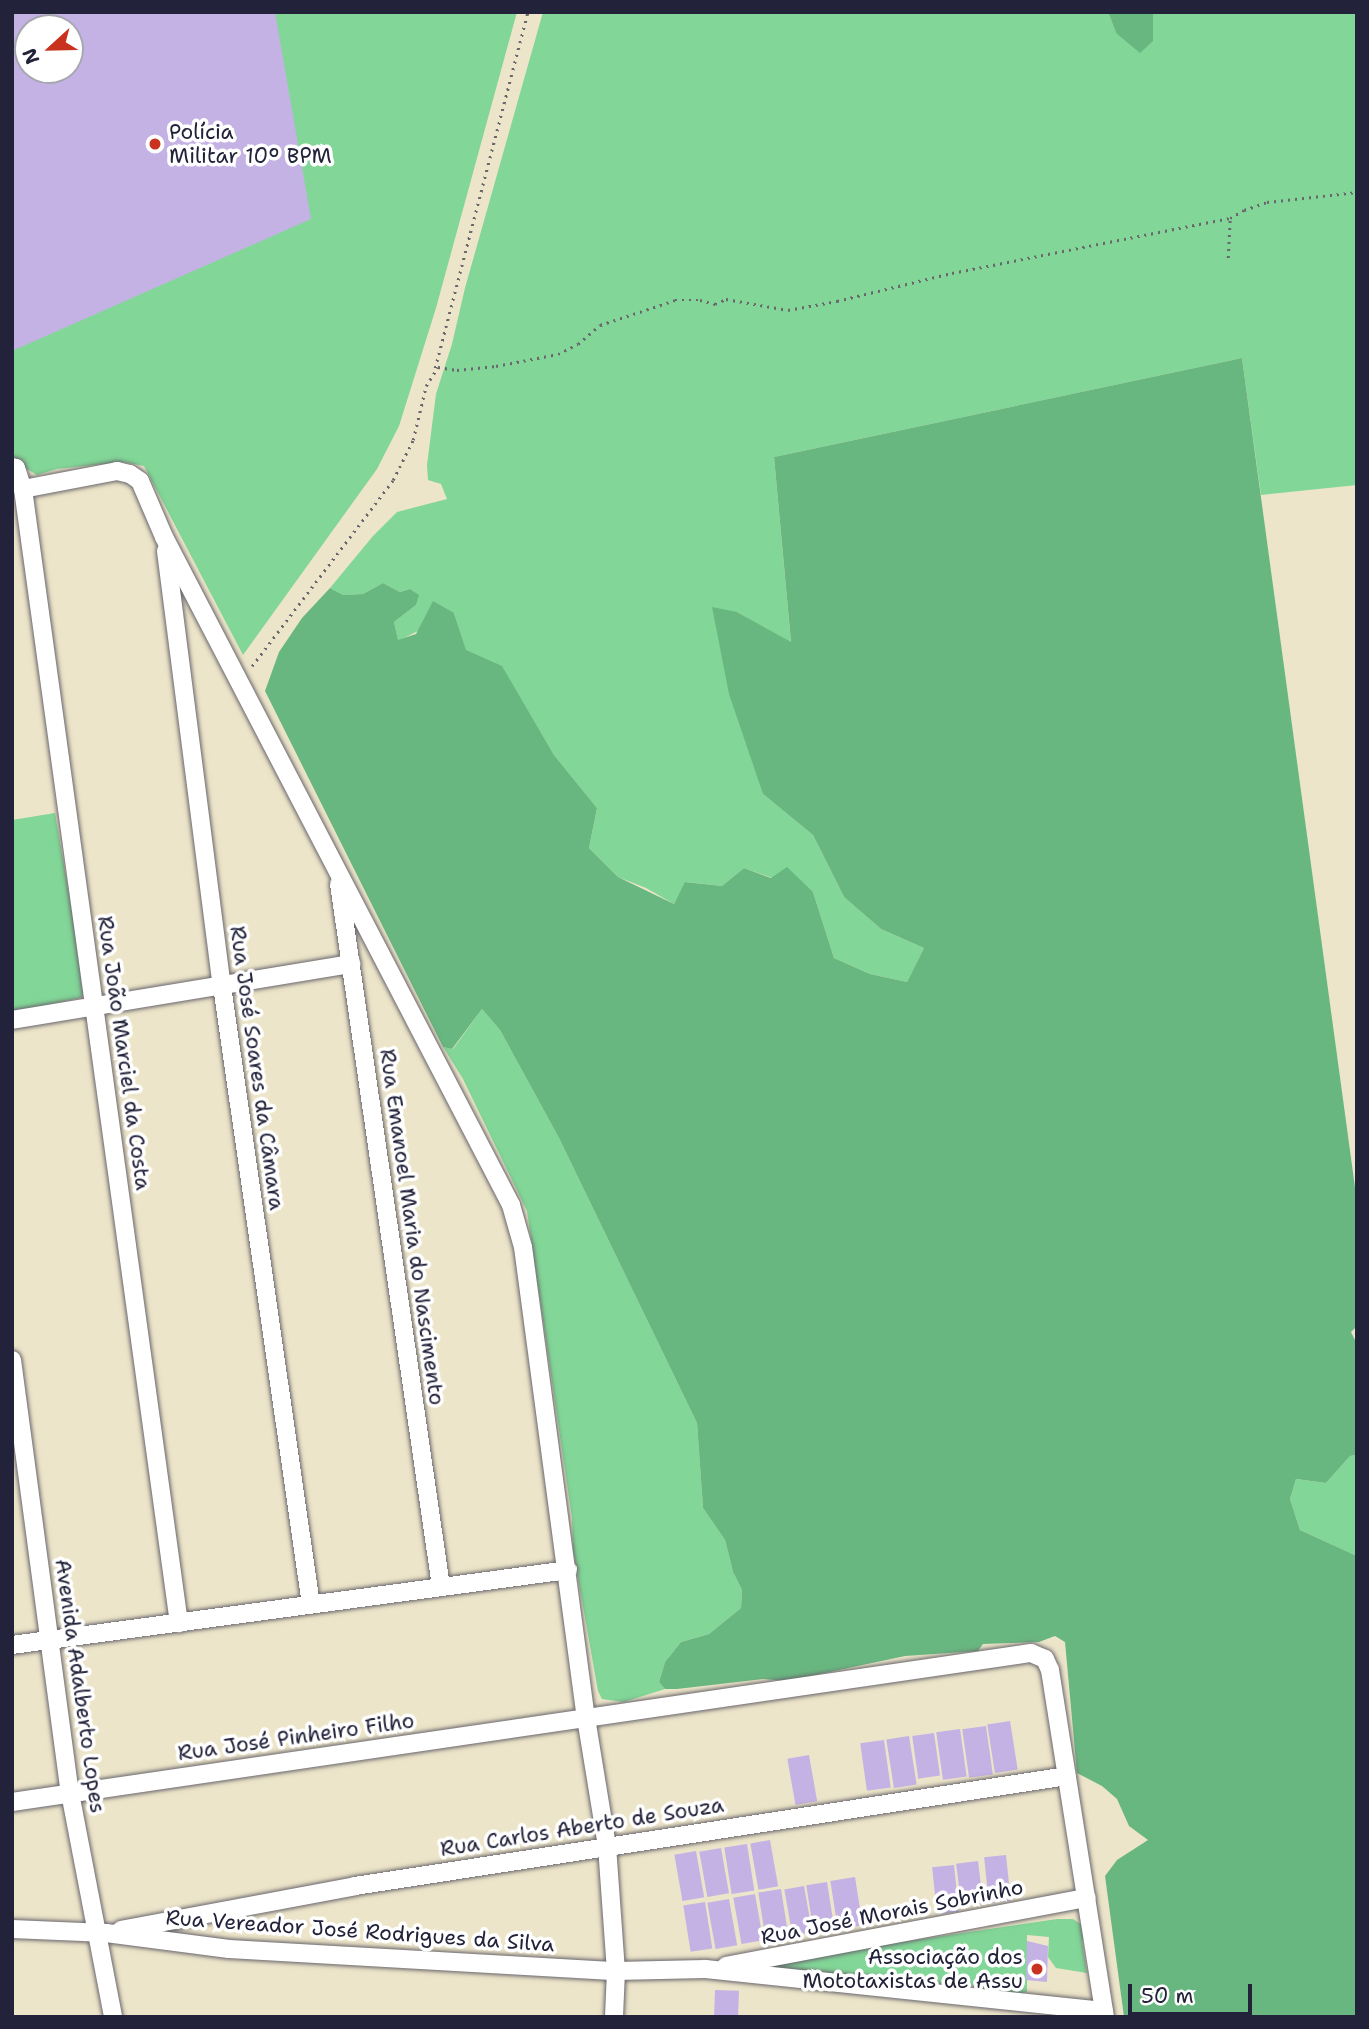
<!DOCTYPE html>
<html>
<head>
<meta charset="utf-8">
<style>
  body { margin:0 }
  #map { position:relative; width:1369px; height:2029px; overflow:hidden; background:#ede5c9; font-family:"Shantell Sans",sans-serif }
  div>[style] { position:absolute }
  .green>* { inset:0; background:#82d697 }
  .forest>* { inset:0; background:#69b780 }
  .building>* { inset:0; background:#c5b2e5; transform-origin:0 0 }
  .path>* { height:2.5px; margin-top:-1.25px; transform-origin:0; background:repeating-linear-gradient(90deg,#69666d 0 2px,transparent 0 7px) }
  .roads { filter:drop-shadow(0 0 2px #69666d) drop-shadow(0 0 2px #69666d) }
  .minor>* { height:18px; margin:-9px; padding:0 9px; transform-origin:9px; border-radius:9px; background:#fff }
  .dots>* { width:19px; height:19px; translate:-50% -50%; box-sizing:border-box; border:4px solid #fff; border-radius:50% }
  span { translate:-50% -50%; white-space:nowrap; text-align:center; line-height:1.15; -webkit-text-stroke:7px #fff; paint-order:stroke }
  .poi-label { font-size:21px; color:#22223b }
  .left { translate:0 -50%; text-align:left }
  .right { translate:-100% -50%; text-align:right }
  .street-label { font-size:21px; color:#22223b }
  .frame { position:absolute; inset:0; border:14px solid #22223b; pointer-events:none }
  .north { position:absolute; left:14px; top:14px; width:70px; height:70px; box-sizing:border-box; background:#fff; border:2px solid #a7a7b1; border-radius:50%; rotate:248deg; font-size:19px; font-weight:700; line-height:28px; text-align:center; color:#22223b }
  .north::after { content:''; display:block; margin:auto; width:24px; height:32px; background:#c8321e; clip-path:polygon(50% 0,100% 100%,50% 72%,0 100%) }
  .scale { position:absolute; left:1128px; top:1984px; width:124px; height:32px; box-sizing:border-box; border:4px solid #22223b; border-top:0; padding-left:9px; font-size:21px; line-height:24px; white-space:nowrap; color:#22223b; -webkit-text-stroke:5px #fff; paint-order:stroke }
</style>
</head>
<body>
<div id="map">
  <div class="green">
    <div style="clip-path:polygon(238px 12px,517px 12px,436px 308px,399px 426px,377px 469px,243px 655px,144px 466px,123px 462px,57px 469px,37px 475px,12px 460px,12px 42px,28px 70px,50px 78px)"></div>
    <div style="clip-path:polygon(543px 12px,1108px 12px,1116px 33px,1153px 41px,1153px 12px,1357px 12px,1357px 485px,1261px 495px,1242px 358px,774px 457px,791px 643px,737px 612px,763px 794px,813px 835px,844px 897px,881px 929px,924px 948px,907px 982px,870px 974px,834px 958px,813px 892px,744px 868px,722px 886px,686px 882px,674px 904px,646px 888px,618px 877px,589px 848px,597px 808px,554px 755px,502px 667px,466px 651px,454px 613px,398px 641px,394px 622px,416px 605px,418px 595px,410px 589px,400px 592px,383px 583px,363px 594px,343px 595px,330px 588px,373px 536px,397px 512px,447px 499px,441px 484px,428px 480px,427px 465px,436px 394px,452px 344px,465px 288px)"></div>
    <div style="clip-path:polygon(55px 813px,86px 993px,80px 998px,12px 1012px,12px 820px)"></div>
    <div style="clip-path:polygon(482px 1009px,500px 1030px,559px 1138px,697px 1423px,703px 1508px,725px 1540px,733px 1572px,742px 1590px,741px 1608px,709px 1634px,681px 1642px,665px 1662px,659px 1682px,665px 1689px,624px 1702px,602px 1699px,598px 1691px,573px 1550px,572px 1518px,527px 1211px,463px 1079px,443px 1047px,453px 1049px)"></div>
    <div style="clip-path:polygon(1357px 1455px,1357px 1556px,1300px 1530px,1290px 1499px,1296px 1479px,1326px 1483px,1350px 1456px)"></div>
    <div style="clip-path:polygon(1057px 1919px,1073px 1919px,1082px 1925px,1086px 1937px,1082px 1941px,1087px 1973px,1056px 1968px,1048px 1957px,1049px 1937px,1027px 1935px,1027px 1992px,1019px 1994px,975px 1989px,966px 1979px,960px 1978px,956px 1991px,765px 1972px,788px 1959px)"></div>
  </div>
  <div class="forest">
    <div style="clip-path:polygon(1108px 12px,1153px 12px,1153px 41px,1140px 53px,1116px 33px)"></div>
    <div style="clip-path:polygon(1242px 358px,1357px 1202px,1357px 1326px,1351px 1332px,1357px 1344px,1357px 1455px,1350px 1456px,1326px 1483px,1296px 1479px,1290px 1499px,1300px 1530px,1357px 1556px,1357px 2017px,1124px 2017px,1105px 1876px,1117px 1860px,1148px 1840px,1129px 1826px,1117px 1799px,1102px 1786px,1077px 1773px,1065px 1642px,1055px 1636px,1039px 1642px,983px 1644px,978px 1651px,905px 1656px,787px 1681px,763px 1679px,677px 1689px,665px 1689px,659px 1682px,665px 1662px,681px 1642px,709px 1634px,741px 1608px,742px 1590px,733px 1572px,725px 1540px,703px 1508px,697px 1423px,559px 1138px,500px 1030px,482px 1009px,452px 1049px,443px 1047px,265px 691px,279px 652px,302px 618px,330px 588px,343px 595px,363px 594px,383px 583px,400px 592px,410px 589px,419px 595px,416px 605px,394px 622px,398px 640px,416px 634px,433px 601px,454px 613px,466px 650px,502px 666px,554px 755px,597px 808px,589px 848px,618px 877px,674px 904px,685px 882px,722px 886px,744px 868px,771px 878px,787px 867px,813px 892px,834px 958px,870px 974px,907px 982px,924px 948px,881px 929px,844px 897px,813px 835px,763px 794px,729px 694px,712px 607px,737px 612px,791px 642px,774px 457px)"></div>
  </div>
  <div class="building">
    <div style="clip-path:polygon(evenodd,12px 12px,275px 12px,311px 219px,12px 351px,12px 12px,28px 28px,70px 28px,70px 70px,28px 70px,28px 28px)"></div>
    <div style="left:1010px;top:1721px;width:49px;height:23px;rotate:81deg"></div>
    <div style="left:986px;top:1726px;width:49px;height:24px;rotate:82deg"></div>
    <div style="left:960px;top:1729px;width:48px;height:24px;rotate:82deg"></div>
    <div style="left:934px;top:1733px;width:43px;height:22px;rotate:82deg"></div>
    <div style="left:909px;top:1736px;width:49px;height:23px;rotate:81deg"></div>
    <div style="left:884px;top:1740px;width:48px;height:24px;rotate:82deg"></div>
    <div style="left:809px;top:1755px;width:47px;height:22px;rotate:80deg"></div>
    <div style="left:770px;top:1840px;width:47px;height:20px;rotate:80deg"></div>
    <div style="left:747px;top:1844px;width:47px;height:23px;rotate:81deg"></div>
    <div style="left:721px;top:1848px;width:46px;height:22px;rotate:80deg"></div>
    <div style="left:696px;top:1851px;width:47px;height:22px;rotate:80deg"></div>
    <div style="left:1006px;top:1855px;width:46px;height:22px;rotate:84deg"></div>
    <div style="left:978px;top:1861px;width:43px;height:22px;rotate:83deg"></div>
    <div style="left:954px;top:1865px;width:47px;height:22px;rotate:84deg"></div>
    <div style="left:855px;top:1877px;width:49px;height:25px;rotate:81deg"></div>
    <div style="left:827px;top:1882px;width:47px;height:21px;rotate:81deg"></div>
    <div style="left:804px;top:1886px;width:47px;height:20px;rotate:80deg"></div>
    <div style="left:781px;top:1889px;width:47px;height:23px;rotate:81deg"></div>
    <div style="left:755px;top:1894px;width:47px;height:22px;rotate:80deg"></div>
    <div style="left:729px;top:1899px;width:47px;height:22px;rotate:80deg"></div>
    <div style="left:705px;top:1902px;width:47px;height:22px;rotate:81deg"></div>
    <div style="clip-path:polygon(1027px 1941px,1048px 1946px,1047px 1982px,1026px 1980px)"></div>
    <div style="left:715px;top:1990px;width:24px;height:27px;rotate:2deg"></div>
  </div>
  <div class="path">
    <div style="left:1228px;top:258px;width:40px;rotate:-87.1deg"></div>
    <div style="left:1230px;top:218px;width:16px;rotate:-30deg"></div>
    <div style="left:1244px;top:210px;width:24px;rotate:-19deg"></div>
    <div style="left:1267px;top:202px;width:91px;rotate:-6.3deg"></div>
    <div style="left:435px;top:368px;width:368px;rotate:-75.4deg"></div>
    <div style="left:252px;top:666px;width:233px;rotate:-52.8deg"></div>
    <div style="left:393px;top:480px;width:45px;rotate:-63.4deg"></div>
    <div style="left:413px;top:440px;width:56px;rotate:-76.5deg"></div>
    <div style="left:426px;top:386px;width:22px;rotate:-58deg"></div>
    <div style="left:438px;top:367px;width:19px;rotate:9deg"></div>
    <div style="left:457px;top:370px;width:39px;rotate:-6deg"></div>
    <div style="left:496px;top:366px;width:63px;rotate:-11deg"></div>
    <div style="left:558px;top:354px;width:22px;rotate:-27deg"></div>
    <div style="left:578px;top:344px;width:29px;rotate:-41deg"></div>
    <div style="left:600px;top:325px;width:79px;rotate:-18.4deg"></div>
    <div style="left:675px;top:300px;width:25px"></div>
    <div style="left:700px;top:300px;width:16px;rotate:15deg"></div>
    <div style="left:715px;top:304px;width:12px;rotate:-24deg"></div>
    <div style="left:726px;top:299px;width:63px;rotate:10.1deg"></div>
    <div style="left:788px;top:310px;width:50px;rotate:-10.4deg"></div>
    <div style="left:837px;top:301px;width:118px;rotate:-13.7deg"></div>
    <div style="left:952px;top:273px;width:283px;rotate:-11.2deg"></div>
  </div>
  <div class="roads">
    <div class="minor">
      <div style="left:12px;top:467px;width:4px;rotate:14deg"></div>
      <div style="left:16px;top:468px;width:22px;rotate:72deg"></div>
      <div style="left:23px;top:489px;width:1145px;rotate:82.17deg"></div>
      <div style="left:23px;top:489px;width:96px;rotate:-10.8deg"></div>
      <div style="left:117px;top:471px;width:13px;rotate:13deg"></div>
      <div style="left:130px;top:474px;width:12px;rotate:35deg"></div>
      <div style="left:140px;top:481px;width:61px;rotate:66.8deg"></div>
      <div style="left:164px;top:537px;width:753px;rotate:62.55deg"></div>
      <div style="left:511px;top:1205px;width:44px;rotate:74.1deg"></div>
      <div style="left:523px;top:1247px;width:475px;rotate:82.4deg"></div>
      <div style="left:586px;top:1718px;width:130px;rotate:80.7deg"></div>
      <div style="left:607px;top:1846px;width:125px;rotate:85.9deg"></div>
      <div style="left:616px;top:1971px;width:46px;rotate:92.5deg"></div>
      <div style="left:166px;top:551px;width:439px;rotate:82.7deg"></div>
      <div style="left:222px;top:986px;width:625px;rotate:81.82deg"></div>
      <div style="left:339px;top:884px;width:710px;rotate:81.74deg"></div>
      <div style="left:12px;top:1020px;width:344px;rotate:-9.4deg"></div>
      <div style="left:12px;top:1360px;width:437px;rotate:82.4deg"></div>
      <div style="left:70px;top:1793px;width:228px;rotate:79.1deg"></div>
      <div style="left:12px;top:1645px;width:561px;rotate:-7.68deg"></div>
      <div style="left:12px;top:1802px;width:1030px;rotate:-8.32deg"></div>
      <div style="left:1031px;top:1653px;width:15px;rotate:23deg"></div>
      <div style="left:1045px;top:1659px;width:12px;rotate:66deg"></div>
      <div style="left:1050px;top:1670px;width:351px;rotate:81deg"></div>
      <div style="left:12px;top:1929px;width:94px;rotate:2.4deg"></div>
      <div style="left:106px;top:1933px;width:124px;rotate:7.4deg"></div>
      <div style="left:229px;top:1949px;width:388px;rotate:3.3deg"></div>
      <div style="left:616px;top:1971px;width:89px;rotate:-1.3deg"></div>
      <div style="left:705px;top:1969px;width:401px;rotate:6deg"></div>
      <div style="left:121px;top:1930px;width:238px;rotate:-10.6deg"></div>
      <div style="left:355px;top:1886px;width:720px;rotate:-8.78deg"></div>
      <div style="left:726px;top:1966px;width:367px;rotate:-10.7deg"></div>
    </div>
  </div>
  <div class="dots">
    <div style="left:155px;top:144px;background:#c8321e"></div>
    <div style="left:1037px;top:1969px;background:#c8321e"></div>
  </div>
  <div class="poi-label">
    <span class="left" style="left:169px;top:144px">Polícia<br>Militar 10º BPM</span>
    <span class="right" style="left:1023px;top:1969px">Associação dos<br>Mototaxistas de Assu</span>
  </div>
  <div class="street-label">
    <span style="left:124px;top:1053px;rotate:82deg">Rua João Marciel da Costa</span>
    <span style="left:257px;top:1068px;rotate:82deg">Rua José Soares da Câmara</span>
    <span style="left:412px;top:1227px;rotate:82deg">Rua Emanoel Maria do Nascimento</span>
    <span style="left:80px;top:1686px;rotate:82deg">Avenida Adalberto Lopes</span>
    <span style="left:296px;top:1737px;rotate:-8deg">Rua José Pinheiro Filho</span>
    <span style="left:582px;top:1827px;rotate:-9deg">Rua Carlos Aberto de Souza</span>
    <span style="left:892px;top:1912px;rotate:-11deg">Rua José Morais Sobrinho</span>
    <span style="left:360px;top:1931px;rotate:4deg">Rua Vereador José Rodrigues da Silva</span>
  </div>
  <div class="frame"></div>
  <div class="north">N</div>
  <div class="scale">50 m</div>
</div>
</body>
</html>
